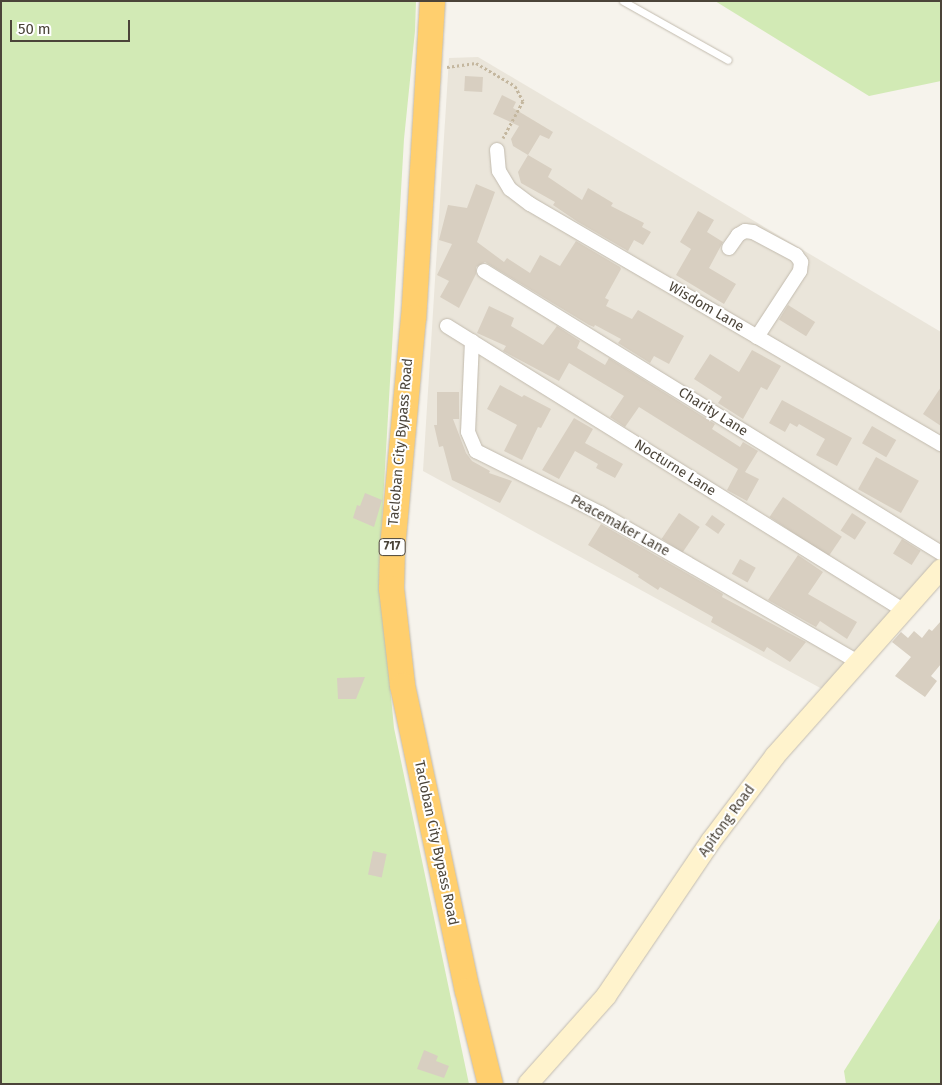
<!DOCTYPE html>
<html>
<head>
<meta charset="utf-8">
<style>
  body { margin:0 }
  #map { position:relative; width:942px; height:1085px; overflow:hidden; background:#f6f3ec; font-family:"Fira Sans",sans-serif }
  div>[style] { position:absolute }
  .residential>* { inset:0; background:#eae5da }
  .green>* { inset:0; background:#d2eab5 }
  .building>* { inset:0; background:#d8cfc1; transform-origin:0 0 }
  .path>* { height:3px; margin-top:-1.5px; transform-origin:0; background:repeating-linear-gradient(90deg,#c4b79f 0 2.5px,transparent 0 5px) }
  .roads { filter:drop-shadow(0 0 1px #c2bbae) drop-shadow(0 0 1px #c2bbae) }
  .lane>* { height:7px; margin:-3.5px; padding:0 3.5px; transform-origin:3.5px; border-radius:3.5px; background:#fff }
  .street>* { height:14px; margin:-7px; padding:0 7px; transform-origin:7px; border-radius:7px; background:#fff }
  .secondary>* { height:20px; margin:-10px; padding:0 10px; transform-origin:10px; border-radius:10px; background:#fff3cd }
  .highway>* { height:25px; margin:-12.5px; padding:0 12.5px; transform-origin:12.5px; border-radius:12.5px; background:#ffcf6e }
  span { translate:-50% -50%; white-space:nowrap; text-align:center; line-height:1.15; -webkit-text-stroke:4px #fff; paint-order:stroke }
  .shield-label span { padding:1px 4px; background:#fff; border:1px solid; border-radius:4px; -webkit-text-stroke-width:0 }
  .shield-label { font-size:12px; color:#4b4439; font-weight:700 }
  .street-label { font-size:14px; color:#4b4439 }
  .frame { position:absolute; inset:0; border:2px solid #4b4439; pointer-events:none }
  .scale { position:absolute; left:10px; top:20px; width:120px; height:22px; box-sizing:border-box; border:2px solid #4b4439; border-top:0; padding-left:6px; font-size:15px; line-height:18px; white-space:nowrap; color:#4b4439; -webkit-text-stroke:4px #fff; paint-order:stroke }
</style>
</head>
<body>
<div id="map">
  <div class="residential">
    <div style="clip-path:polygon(478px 57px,941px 332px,941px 559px,824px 690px,423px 471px,449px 58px)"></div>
  </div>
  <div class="green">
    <div style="clip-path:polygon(1px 1px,416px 1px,415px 31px,404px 139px,379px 572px,394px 728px,469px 1084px,1px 1084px)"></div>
    <div style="clip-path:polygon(715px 1px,941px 1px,941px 81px,869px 96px)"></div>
    <div style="clip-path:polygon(941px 917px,941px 1084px,846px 1084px,844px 1071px)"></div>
  </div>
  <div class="building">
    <div style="left:465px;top:76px;width:18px;height:15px;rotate:3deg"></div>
    <div style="clip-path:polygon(502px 95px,516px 102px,513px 108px,553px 132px,549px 139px,540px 135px,528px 155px,513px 146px,511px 139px,519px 126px,493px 114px)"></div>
    <div style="clip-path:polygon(528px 155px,552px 169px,548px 177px,582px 200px,588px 188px,613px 203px,611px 206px,644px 223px,642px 227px,651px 232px,643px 245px,634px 240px,628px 251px,578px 222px,553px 205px,555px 202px,521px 183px,518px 172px)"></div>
    <div style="clip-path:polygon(476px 184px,495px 192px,477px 242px,504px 262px,507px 258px,530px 273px,540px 255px,560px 266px,576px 241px,620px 267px,621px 269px,605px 298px,609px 300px,606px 306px,632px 319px,638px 310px,684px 336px,669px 364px,654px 356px,650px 363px,618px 343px,621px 339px,595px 325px,594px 327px,589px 325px,485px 262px,476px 267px,476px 274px,459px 308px,440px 297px,449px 281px,437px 275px,452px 244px,439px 240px,448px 205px,467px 208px)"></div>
    <div style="clip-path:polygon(698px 211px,714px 220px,707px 232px,723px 242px,709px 268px,736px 284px,724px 304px,676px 275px,691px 249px,680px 242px)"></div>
    <div style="left:788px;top:305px;width:32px;height:17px;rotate:32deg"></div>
    <div style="clip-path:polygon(489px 306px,514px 318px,511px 326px,543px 345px,557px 326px,580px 341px,577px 348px,605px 365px,609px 358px,715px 424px,712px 429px,740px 447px,743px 442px,758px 451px,745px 472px,759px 479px,747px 501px,727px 490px,738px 469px,639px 407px,625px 427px,610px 417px,624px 396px,569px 363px,559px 381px,503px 351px,506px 346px,477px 333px)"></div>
    <div style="clip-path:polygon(752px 350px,781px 366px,767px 390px,761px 387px,743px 419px,718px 403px,722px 397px,694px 379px,710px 354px,739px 372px)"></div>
    <div style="clip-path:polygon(500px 385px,522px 397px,524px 395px,551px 409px,541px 428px,538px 427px,522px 460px,504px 451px,517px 425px,487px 409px)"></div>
    <div style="clip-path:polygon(941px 387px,941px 426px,923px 414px)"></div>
    <div style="clip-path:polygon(437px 392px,459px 392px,459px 419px,453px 419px,466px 453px,472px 461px,490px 471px,489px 473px,512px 481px,500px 503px,452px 480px,443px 446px,439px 447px,434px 425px,437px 425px)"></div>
    <div style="clip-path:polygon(782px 400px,852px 438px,837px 466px,816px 455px,825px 439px,799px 424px,797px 427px,790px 423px,785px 432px,769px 423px)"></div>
    <div style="clip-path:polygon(574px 418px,593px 429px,585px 443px,623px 464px,615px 478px,596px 468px,598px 464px,575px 451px,559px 479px,542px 470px)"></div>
    <div style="left:872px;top:426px;width:28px;height:20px;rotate:30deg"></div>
    <div style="left:876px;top:457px;width:49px;height:37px;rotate:29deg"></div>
    <div style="clip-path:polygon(365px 493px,382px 500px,374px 527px,353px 518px,357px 505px,360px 506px)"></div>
    <div style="left:783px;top:497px;width:71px;height:24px;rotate:34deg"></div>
    <div style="left:679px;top:513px;width:25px;height:31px;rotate:34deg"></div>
    <div style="left:852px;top:513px;width:17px;height:21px;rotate:33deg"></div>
    <div style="left:712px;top:515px;width:16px;height:12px;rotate:35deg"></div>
    <div style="clip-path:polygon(601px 524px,723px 594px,722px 597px,806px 642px,790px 662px,767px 647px,764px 652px,711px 622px,713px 617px,660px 587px,658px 590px,638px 577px,639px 575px,588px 545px)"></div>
    <div style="left:902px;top:539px;width:22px;height:17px;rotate:32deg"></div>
    <div style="clip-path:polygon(798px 555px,823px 572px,808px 594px,857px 622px,847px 639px,820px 621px,816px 627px,768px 600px)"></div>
    <div style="left:740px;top:559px;width:18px;height:17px;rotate:29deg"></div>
    <div style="clip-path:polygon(941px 621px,941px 664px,931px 676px,937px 681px,925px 697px,895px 676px,911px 657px,892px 642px,901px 632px,908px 638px,914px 631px,922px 638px,929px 629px,932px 631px)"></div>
    <div style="clip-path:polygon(365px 677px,356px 699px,338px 699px,337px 678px)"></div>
    <div style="left:373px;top:851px;width:14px;height:24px;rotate:12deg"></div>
    <div style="clip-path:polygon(424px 1050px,438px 1056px,436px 1061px,449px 1066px,444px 1078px,417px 1069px)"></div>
  </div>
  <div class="path">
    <div style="left:447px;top:67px;width:29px;rotate:-8deg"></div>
    <div style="left:476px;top:63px;width:45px;rotate:30.5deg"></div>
    <div style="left:515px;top:86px;width:17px;rotate:62deg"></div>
    <div style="left:523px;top:101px;width:42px;rotate:118.4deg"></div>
  </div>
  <div class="roads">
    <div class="lane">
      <div style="left:623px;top:1px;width:120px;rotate:29.3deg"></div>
    </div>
    <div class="street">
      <div style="left:497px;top:150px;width:21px;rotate:85deg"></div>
      <div style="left:499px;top:171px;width:21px;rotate:59deg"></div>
      <div style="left:510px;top:189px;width:25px;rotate:37deg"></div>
      <div style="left:530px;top:204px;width:476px;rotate:30.3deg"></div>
      <div style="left:729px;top:248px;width:16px;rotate:-55deg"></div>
      <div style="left:738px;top:235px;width:8px;rotate:-30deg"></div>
      <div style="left:745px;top:231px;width:8px;rotate:7deg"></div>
      <div style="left:753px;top:232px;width:49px;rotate:28.1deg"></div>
      <div style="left:796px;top:255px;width:9px;rotate:54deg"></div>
      <div style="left:801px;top:262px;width:9px;rotate:96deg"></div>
      <div style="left:800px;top:271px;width:79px;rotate:123.1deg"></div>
      <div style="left:484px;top:271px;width:537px;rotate:31.68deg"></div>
      <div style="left:447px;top:326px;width:537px;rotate:31.91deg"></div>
      <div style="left:472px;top:341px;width:91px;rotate:92.5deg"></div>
      <div style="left:468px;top:432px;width:21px;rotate:67deg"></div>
      <div style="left:476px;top:451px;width:139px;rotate:26.6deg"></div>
      <div style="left:600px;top:513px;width:298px;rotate:30deg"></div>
    </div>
    <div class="secondary">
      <div style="left:528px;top:1084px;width:118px;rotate:-48.4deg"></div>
      <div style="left:606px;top:996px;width:187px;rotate:-55.9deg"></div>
      <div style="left:711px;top:841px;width:106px;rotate:-53deg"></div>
      <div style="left:775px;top:756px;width:250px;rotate:-48.4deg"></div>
    </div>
    <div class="highway">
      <div style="left:432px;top:1px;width:317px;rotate:93.4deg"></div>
      <div style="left:413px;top:317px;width:232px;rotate:95.2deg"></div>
      <div style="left:392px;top:548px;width:40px;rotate:91.4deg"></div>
      <div style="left:391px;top:588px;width:98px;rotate:83.5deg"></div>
      <div style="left:402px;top:685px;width:312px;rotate:78deg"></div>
      <div style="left:467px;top:990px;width:97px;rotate:76.3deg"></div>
    </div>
  </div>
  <div class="shield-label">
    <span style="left:392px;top:547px">717</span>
  </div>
  <div class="street-label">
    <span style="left:706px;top:307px;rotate:30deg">Wisdom Lane</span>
    <span style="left:713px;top:412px;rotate:32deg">Charity Lane</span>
    <span style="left:401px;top:442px;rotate:-85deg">Tacloban City Bypass Road</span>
    <span style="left:675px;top:468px;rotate:32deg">Nocturne Lane</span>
    <span style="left:620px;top:526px;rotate:29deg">Peacemaker Lane</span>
    <span style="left:727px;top:821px;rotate:-54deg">Apitong Road</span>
    <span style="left:436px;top:843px;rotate:78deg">Tacloban City Bypass Road</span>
  </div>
  <div class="frame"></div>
  <div class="scale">50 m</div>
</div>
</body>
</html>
